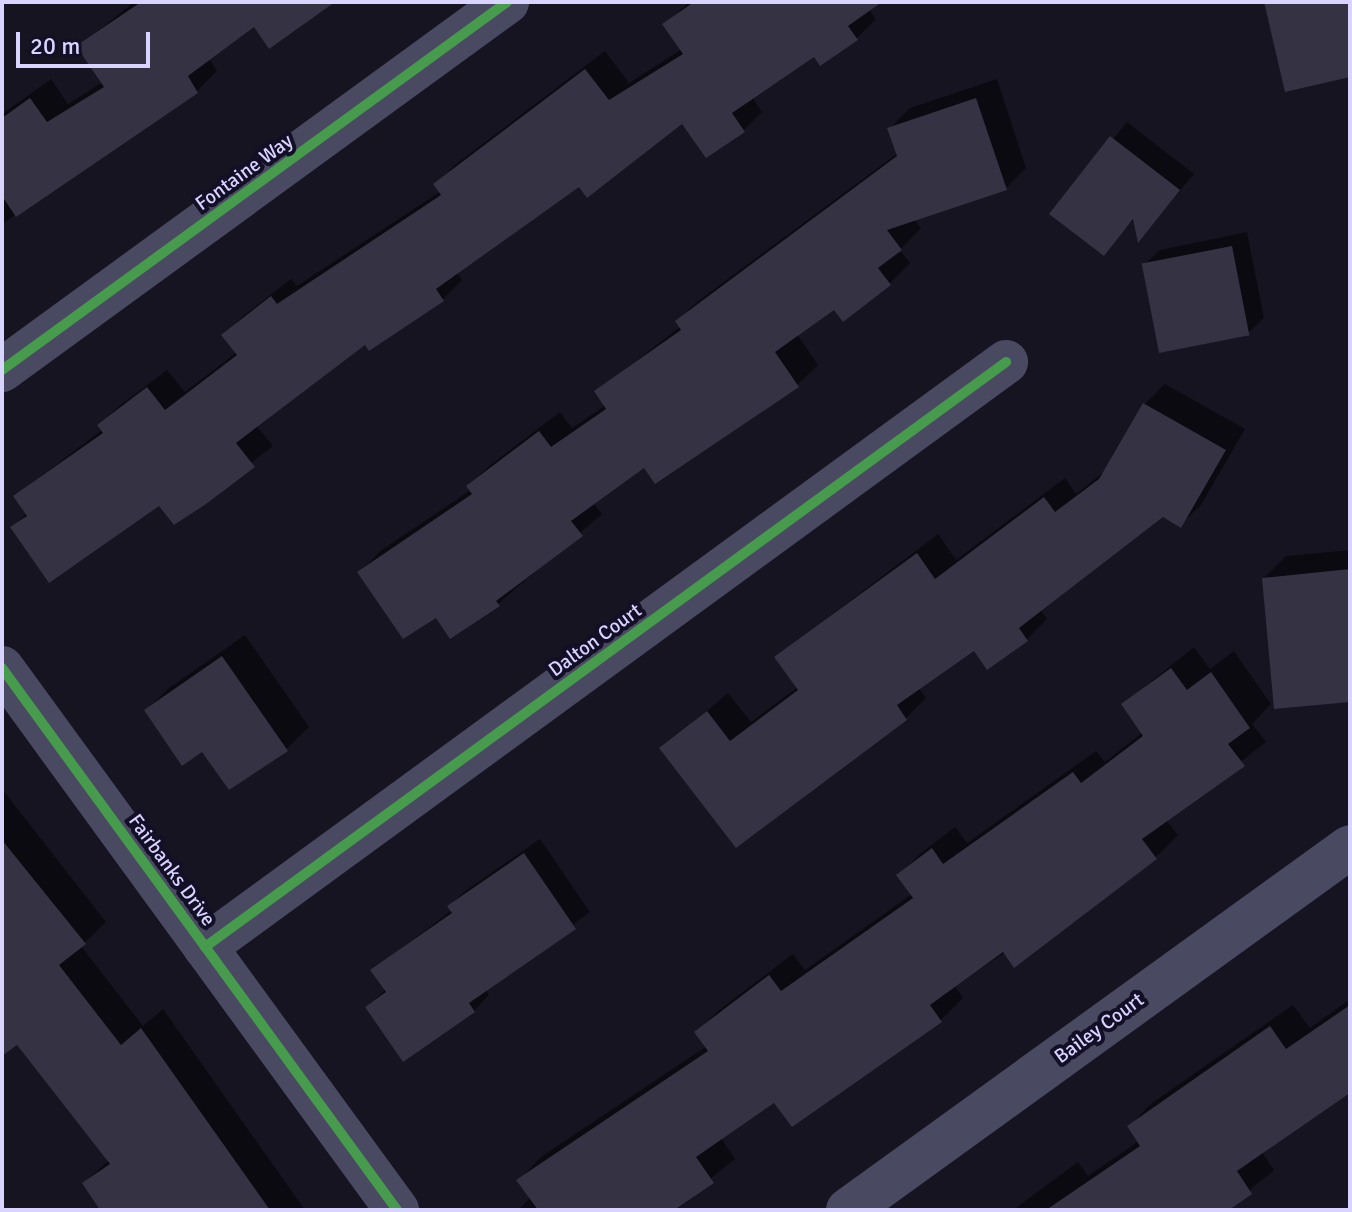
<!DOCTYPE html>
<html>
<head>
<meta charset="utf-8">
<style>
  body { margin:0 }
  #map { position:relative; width:1352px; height:1212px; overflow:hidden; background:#161421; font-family:Signika,sans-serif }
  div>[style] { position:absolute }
  .shadow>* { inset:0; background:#0007 }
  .building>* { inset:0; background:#343243; transform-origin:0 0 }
  .minor>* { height:44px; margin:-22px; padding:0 22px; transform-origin:22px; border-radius:22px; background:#4a4962 }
  .cycleway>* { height:10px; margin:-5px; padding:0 5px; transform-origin:5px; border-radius:5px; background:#469c4c }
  span { translate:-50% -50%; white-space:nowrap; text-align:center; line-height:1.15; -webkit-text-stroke:8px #130f26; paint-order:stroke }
  .street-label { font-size:20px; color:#d9d4ff }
  .frame { position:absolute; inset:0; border:4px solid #d9d4ff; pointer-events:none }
  .scale { position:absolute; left:16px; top:32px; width:134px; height:36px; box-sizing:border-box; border:4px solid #d9d4ff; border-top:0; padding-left:10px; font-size:24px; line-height:28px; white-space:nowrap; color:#d9d4ff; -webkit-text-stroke:6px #130f26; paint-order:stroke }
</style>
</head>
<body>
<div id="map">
  <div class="shadow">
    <div style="clip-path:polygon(134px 2px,329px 2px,255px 24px,209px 58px,217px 71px,197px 91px,2px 224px,2px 114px,51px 79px,68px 104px,103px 82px,79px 46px)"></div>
    <div style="clip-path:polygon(689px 2px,879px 2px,869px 9px,876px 19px,857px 38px,815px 54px,752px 97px,762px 112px,743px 131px,683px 121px,579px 185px,457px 272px,462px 280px,443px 299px,370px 348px,365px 342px,256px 425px,273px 446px,174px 522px,159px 503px,13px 527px,27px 513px,15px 496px,103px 429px,100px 425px,119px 406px,167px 370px,185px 392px,237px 352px,224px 335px,243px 316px,291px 279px,297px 286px,441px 191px,436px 184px,455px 165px,605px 51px,629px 83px,682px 49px,665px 24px)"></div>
    <div style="clip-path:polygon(997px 79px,1026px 168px,1006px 188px,914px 219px,921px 228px,900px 250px,910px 263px,890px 283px,835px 308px,797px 334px,818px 365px,797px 385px,644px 465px,593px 503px,602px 514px,498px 604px,436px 615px,360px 572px,380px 551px,471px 490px,468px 486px,489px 466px,560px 412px,572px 428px,606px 405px,596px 392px,681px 326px,677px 321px,698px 301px,898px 153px,890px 128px,910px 108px)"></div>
    <div style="clip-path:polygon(1127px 122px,1194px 174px,1139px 239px,1135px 218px,1103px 254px,1052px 213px)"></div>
    <div style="clip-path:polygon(1247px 232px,1264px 318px,1248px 333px,1144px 265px,1160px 250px)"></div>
    <div style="clip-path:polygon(1165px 384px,1245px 429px,1201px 505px,1180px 525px,1163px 515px,1041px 610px,1047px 619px,1027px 639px,974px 648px,918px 687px,926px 698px,906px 718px,736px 845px,662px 748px,728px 693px,751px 722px,798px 687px,776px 657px,938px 534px,956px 560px,1065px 478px,1076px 494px,1105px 471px,1145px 404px)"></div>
    <div style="clip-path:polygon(1350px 550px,1350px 700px,1264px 578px,1286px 556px)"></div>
    <div style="clip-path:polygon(245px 635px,309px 727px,286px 749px,203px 749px,146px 710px,169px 688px)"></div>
    <div style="clip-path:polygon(1194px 647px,1210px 669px,1234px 651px,1271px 704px,1252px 724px,1266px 742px,1166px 820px,1178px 835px,1155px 858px,954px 985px,963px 998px,941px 1020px,793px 1124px,775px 1100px,721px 1138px,735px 1159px,671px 1210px,518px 1210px,531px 1197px,519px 1180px,541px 1157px,707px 1046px,697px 1032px,719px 1010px,793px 954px,805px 970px,912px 894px,899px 875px,921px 853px,955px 827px,967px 843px,1096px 751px,1105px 762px,1143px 732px,1123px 704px)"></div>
    <div style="clip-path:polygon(2px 789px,106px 922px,81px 946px,143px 1026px,163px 1009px,305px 1210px,103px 1210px,84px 1183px,109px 1160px,17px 1042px,2px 1039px)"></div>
    <div style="clip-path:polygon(540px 839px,590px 912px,485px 989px,489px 995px,474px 1011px,403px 1059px,367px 1007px,386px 989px,373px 970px,452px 910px,449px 906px,465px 891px)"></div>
    <div style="clip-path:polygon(1350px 999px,1350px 1091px,1262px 1152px,1274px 1170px,1225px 1210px,1013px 1210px,1078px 1162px,1088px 1176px,1139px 1141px,1129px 1126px,1152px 1103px,1293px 1005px,1310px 1028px)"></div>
  </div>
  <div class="building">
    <div style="clip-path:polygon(141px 2px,335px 2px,269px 49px,254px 27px,188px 76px,198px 93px,16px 217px,2px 196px,2px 118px,30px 98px,47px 122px,104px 87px,76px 46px)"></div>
    <div style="clip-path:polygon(694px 2px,882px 2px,848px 26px,858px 40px,820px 66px,814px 57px,732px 113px,745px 132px,706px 158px,682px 124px,587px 198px,579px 187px,436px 289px,444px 301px,369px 351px,365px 345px,236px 443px,255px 467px,206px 504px,174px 525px,159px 506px,49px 583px,10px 527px,27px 516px,13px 496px,103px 433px,97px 425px,147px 387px,165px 410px,237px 355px,221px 335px,271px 296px,277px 304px,441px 195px,433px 184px,585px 69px,609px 100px,683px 54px,662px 24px)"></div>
    <div style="clip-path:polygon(1264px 2px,1350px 2px,1350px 77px,1285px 92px)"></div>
    <div style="clip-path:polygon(976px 98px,1007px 190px,887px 230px,902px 250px,878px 268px,891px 285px,843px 322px,834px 310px,775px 352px,799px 387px,655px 484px,644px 468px,571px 521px,583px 536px,496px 601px,500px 606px,450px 639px,436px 618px,403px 639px,357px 572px,472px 494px,466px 486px,539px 431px,551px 447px,606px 409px,594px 391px,681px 330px,675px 321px,897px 156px,887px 128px)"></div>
    <div style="clip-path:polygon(1110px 136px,1180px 190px,1138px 243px,1133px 219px,1104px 256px,1049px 214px)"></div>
    <div style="left:1232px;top:246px;width:91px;height:92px;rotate:79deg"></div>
    <div style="clip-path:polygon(1143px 403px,1226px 450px,1181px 528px,1163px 517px,1019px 628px,1028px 641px,987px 670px,974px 651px,897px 705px,907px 720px,736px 848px,659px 748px,707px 711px,730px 741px,798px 690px,774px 657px,917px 553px,935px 579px,1044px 497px,1055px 512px,1099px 479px)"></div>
    <div style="clip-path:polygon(1350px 569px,1350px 702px,1274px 709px,1262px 578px)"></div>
    <div style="clip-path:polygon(222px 656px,288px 751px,229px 790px,202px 752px,182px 766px,144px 710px)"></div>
    <div style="clip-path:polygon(1171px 668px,1187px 690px,1211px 672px,1250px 728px,1228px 744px,1245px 766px,1142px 839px,1157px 859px,1014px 968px,1003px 952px,930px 1005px,942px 1022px,792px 1127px,774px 1103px,696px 1157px,714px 1183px,674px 1210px,538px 1210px,516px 1180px,708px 1051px,694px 1032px,769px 975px,781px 991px,913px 898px,896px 875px,932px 848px,943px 864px,1073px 772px,1081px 783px,1143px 736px,1121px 704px)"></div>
    <div style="clip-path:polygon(2px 840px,86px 944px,59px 965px,121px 1045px,141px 1028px,270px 1210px,100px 1210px,82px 1183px,110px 1164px,17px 1045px,2px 1056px)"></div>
    <div style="clip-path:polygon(524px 853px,576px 929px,469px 1003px,475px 1012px,403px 1062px,365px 1007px,386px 992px,370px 970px,452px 913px,447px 906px)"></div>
    <div style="clip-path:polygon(1350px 1005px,1350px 1093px,1237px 1171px,1252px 1194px,1229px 1210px,1046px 1210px,1140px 1146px,1127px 1126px,1270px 1026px,1286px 1049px)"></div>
  </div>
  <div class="minor">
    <div style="left:2px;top:370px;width:625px;rotate:-36.08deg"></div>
    <div style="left:2px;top:668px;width:671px;rotate:53.92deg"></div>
    <div style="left:205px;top:947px;width:992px;rotate:-36.14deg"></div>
    <div style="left:848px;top:1210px;width:619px;rotate:-35.87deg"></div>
  </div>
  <div class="cycleway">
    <div style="left:2px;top:370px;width:625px;rotate:-36.08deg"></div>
    <div style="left:2px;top:668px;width:671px;rotate:53.92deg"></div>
    <div style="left:205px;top:947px;width:992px;rotate:-36.14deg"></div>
  </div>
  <div class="street-label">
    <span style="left:244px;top:172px;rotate:-36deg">Fontaine Way</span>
    <span style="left:595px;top:640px;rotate:-36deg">Dalton Court</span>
    <span style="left:172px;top:870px;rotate:54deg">Fairbanks Drive</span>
    <span style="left:1099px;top:1028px;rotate:-36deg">Bailey Court</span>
  </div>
  <div class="frame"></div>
  <div class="scale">20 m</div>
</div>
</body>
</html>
